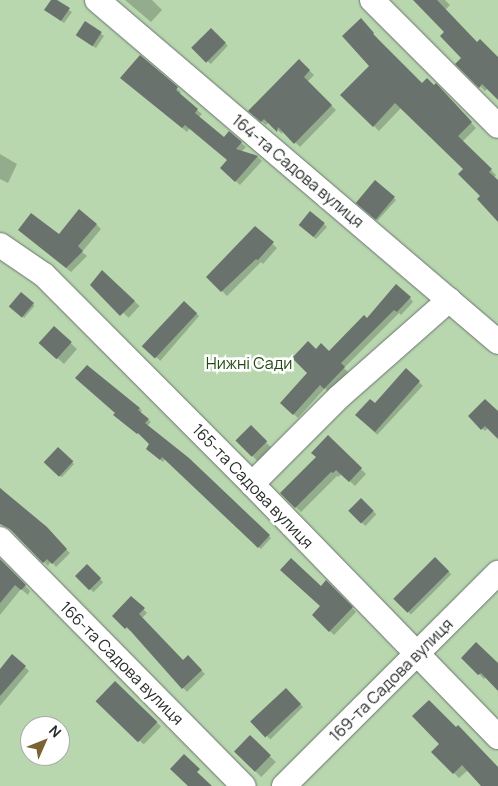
<!DOCTYPE html>
<html>
<head>
<meta charset="utf-8">
<style>
  body { margin:0 }
  #map { position:relative; width:498px; height:786px; overflow:hidden; background:#edf7f4; font-family:Manrope,sans-serif }
  div>[style] { position:absolute }
  .green>* { inset:0; background:#b8d7ae }
  .shadow>* { inset:0; background:#0003; transform-origin:0 0 }
  .building>* { inset:0; background:#6a726d; transform-origin:0 0 }
  .roads { filter:drop-shadow(0 0 1px #69726f) drop-shadow(0 0 1px #69726f) }
  .minor>* { height:24px; margin:-12px; padding:0 12px; transform-origin:12px; border-radius:12px; background:#fff }
  span { translate:-50% -50%; white-space:nowrap; text-align:center; line-height:1.15; -webkit-text-stroke:5px #fff; paint-order:stroke }
  .street-label { font-size:16px; color:#262a29 }
  .park-label { font-size:16px; color:#204a0f }
  .north { position:absolute; left:20px; top:716px; width:50px; height:50px; box-sizing:border-box; background:#fff; border:1px solid #a8aaa9; border-radius:50%; rotate:46deg; font-size:14px; font-weight:700; line-height:20px; text-align:center; color:#262a29 }
  .north::after { content:''; display:block; margin:auto; width:18px; height:22px; background:#7b6334; clip-path:polygon(50% 0,100% 100%,50% 72%,0 100%) }
</style>
</head>
<body>
<div id="map">
  <div class="green">
    <div style="clip-path:polygon(evenodd,0 0,498px 0,498px 786px,0 786px,0 0,30px 726px,60px 726px,60px 756px,30px 756px,30px 726px)"></div>
  </div>
  <div class="shadow">
    <div style="clip-path:polygon(52px 0,72px 12px,64px 23px,46px 10px)"></div>
    <div style="clip-path:polygon(125px 0,152px 0,162px 10px,151px 22px)"></div>
    <div style="clip-path:polygon(418px 0,445px 0,450px 5px,445px 10px,477px 44px,498px 59px,498px 98px,488px 88px,485px 91px,457px 64px,463px 58px,446px 32px)"></div>
    <div style="clip-path:polygon(361px 20px,378px 39px,377px 40px,422px 84px,434px 87px,436px 85px,476px 128px,462px 142px,496px 175px,494px 178px,498px 182px,498px 219px,464px 169px,401px 108px,379px 131px,342px 95px,371px 66px)"></div>
    <div style="clip-path:polygon(86px 23px,104px 36px,96px 48px,80px 38px)"></div>
    <div style="left:211px;top:30px;width:23px;height:25px;rotate:43deg"></div>
    <div style="clip-path:polygon(140px 56px,181px 92px,179px 95px,202px 114px,199px 117px,224px 138px,229px 133px,246px 147px,241px 152px,258px 157px,262px 161px,240px 185px,222px 168px,229px 160px,190px 128px,187px 132px,126px 82px)"></div>
    <div style="clip-path:polygon(299px 60px,314px 75px,307px 82px,336px 110px,300px 147px,283px 130px,282px 134px,269px 122px,266px 125px,254px 115px)"></div>
    <div style="clip-path:polygon(0 154px,17px 164px,8px 183px,0 179px)"></div>
    <div style="left:376px;top:182px;width:27px;height:28px;rotate:42deg"></div>
    <div style="clip-path:polygon(96px 224px,101px 229px,82px 252px,87px 256px,71px 272px,19px 230px,60px 236px)"></div>
    <div style="clip-path:polygon(324px 224px,327px 227px,316px 239px,303px 228px)"></div>
    <div style="clip-path:polygon(255px 228px,277px 248px,263px 264px,261px 262px,227px 296px,208px 277px)"></div>
    <div style="left:103px;top:272px;width:50px;height:16px;rotate:43deg"></div>
    <div style="left:21px;top:294px;width:18px;height:16px;rotate:41deg"></div>
    <div style="clip-path:polygon(410px 298px,413px 302px,401px 315px,399px 313px,344px 368px,348px 372px,328px 392px,325px 388px,298px 418px,282px 403px,309px 373px,316px 350px,329px 353px,367px 320px)"></div>
    <div style="left:184px;top:303px;width:20px;height:59px;rotate:41deg"></div>
    <div style="clip-path:polygon(54px 328px,77px 349px,64px 364px,47px 349px)"></div>
    <div style="left:406px;top:370px;width:23px;height:67px;rotate:43deg"></div>
    <div style="clip-path:polygon(140px 408px,142px 411px,140px 413px,151px 422px,147px 426px,189px 459px,271px 538px,261px 549px,165px 459px,163px 462px,150px 451px,151px 444px,118px 417px)"></div>
    <div style="clip-path:polygon(498px 413px,498px 437px,488px 428px,485px 431px,470px 416px)"></div>
    <div style="left:251px;top:427px;width:29px;height:19px;rotate:46deg"></div>
    <div style="clip-path:polygon(328px 437px,366px 474px,355px 486px,342px 474px,338px 477px,337px 476px,301px 512px,281px 493px,317px 457px)"></div>
    <div style="left:58px;top:449px;width:22px;height:18px;rotate:43deg"></div>
    <div style="clip-path:polygon(0 488px,70px 553px,56px 567px,51px 561px,48px 566px,15px 533px,0 522px)"></div>
    <div style="left:361px;top:500px;width:21px;height:16px;rotate:43deg"></div>
    <div style="left:435px;top:558px;width:23px;height:57px;rotate:45deg"></div>
    <div style="clip-path:polygon(0 560px,30px 591px,28px 595px,21px 589px,0 615px)"></div>
    <div style="left:87px;top:566px;width:23px;height:14px;rotate:45deg"></div>
    <div style="clip-path:polygon(326px 582px,356px 612px,334px 635px,313px 615px,321px 606px,321px 588px)"></div>
    <div style="clip-path:polygon(131px 597px,147px 613px,142px 618px,183px 662px,188px 657px,205px 674px,187px 692px,131px 630px,130px 631px,114px 616px)"></div>
    <div style="clip-path:polygon(463px 658px,498px 666px,498px 690px,486px 677px,484px 679px)"></div>
    <div style="clip-path:polygon(25px 667px,29px 671px,0 706px,0 671px)"></div>
    <div style="left:115px;top:682px;width:64px;height:25px;rotate:44deg"></div>
    <div style="left:286px;top:690px;width:24px;height:46px;rotate:45deg"></div>
    <div style="left:250px;top:737px;width:36px;height:21px;rotate:44deg"></div>
    <div style="clip-path:polygon(433px 752px,498px 768px,498px 786px,483px 786px,468px 770px,459px 778px)"></div>
  </div>
  <div class="building">
    <div style="clip-path:polygon(51px 0,57px 0,70px 8px,61px 21px,44px 10px)"></div>
    <div style="clip-path:polygon(413px 0,437px 0,477px 42px,480px 39px,498px 57px,498px 100px,482px 84px,479px 88px,455px 64px,461px 58px,440px 36px,444px 32px)"></div>
    <div style="clip-path:polygon(361px 18px,374px 33px,373px 34px,422px 83px,427px 78px,434px 85px,436px 83px,472px 122px,458px 136px,492px 169px,489px 172px,498px 180px,498px 222px,477px 199px,480px 196px,458px 174px,463px 169px,395px 103px,373px 127px,340px 95px,369px 66px,342px 36px)"></div>
    <div style="left:85px;top:21px;width:20px;height:17px;rotate:33deg"></div>
    <div style="left:211px;top:28px;width:21px;height:28px;rotate:45deg"></div>
    <div style="clip-path:polygon(140px 55px,178px 87px,176px 90px,198px 109px,195px 113px,224px 137px,229px 131px,242px 142px,236px 149px,258px 156px,235px 182px,220px 168px,227px 160px,185px 125px,182px 128px,120px 78px)"></div>
    <div style="clip-path:polygon(299px 59px,310px 70px,304px 77px,332px 105px,294px 144px,278px 127px,277px 132px,264px 119px,261px 122px,248px 111px)"></div>
    <div style="left:375px;top:180px;width:26px;height:30px;rotate:40deg"></div>
    <div style="clip-path:polygon(79px 209px,97px 224px,78px 246px,83px 251px,66px 268px,18px 230px,31px 213px,59px 234px)"></div>
    <div style="left:310px;top:211px;width:19px;height:18px;rotate:39deg"></div>
    <div style="clip-path:polygon(255px 226px,274px 242px,258px 260px,256px 259px,221px 292px,206px 277px)"></div>
    <div style="clip-path:polygon(102px 270px,135px 301px,120px 316px,90px 285px)"></div>
    <div style="clip-path:polygon(396px 284px,411px 297px,397px 312px,394px 310px,341px 363px,345px 367px,324px 389px,320px 385px,293px 415px,280px 403px,307px 373px,292px 358px,308px 341px,316px 349px,321px 343px,329px 351px,364px 315px,367px 318px)"></div>
    <div style="left:21px;top:292px;width:17px;height:19px;rotate:40deg"></div>
    <div style="left:184px;top:301px;width:18px;height:62px;rotate:43deg"></div>
    <div style="left:54px;top:326px;width:24px;height:23px;rotate:42deg"></div>
    <div style="clip-path:polygon(87px 365px,140px 408px,138px 410px,149px 419px,145px 423px,189px 458px,270px 535px,258px 548px,162px 457px,160px 460px,146px 449px,149px 444px,138px 433px,137px 434px,113px 415px,115px 413px,75px 378px)"></div>
    <div style="clip-path:polygon(406px 368px,420px 381px,375px 432px,355px 415px,370px 399px,375px 403px)"></div>
    <div style="clip-path:polygon(485px 399px,498px 411px,498px 439px,485px 426px,481px 430px,468px 416px)"></div>
    <div style="left:251px;top:425px;width:23px;height:22px;rotate:45deg"></div>
    <div style="clip-path:polygon(328px 435px,362px 468px,349px 482px,336px 470px,333px 473px,331px 472px,295px 508px,280px 493px,316px 457px,311px 453px)"></div>
    <div style="left:58px;top:447px;width:21px;height:21px;rotate:43deg"></div>
    <div style="clip-path:polygon(0 488px,47px 527px,67px 549px,52px 564px,47px 559px,43px 563px,10px 529px,0 524px)"></div>
    <div style="left:361px;top:498px;width:18px;height:18px;rotate:45deg"></div>
    <div style="left:435px;top:557px;width:20px;height:59px;rotate:45deg"></div>
    <div style="clip-path:polygon(291px 558px,321px 586px,326px 580px,353px 607px,329px 632px,312px 615px,320px 606px,280px 570px)"></div>
    <div style="clip-path:polygon(0 559px,26px 585px,21px 590px,15px 585px,0 603px)"></div>
    <div style="left:87px;top:564px;width:20px;height:17px;rotate:45deg"></div>
    <div style="clip-path:polygon(131px 596px,145px 608px,139px 614px,183px 660px,188px 655px,202px 670px,182px 689px,127px 627px,125px 629px,112px 616px)"></div>
    <div style="clip-path:polygon(476px 642px,498px 663px,498px 691px,481px 673px,478px 675px,461px 658px)"></div>
    <div style="clip-path:polygon(12px 654px,26px 666px,0 696px,0 669px)"></div>
    <div style="left:115px;top:681px;width:59px;height:28px;rotate:44deg"></div>
    <div style="left:286px;top:688px;width:22px;height:49px;rotate:47deg"></div>
    <div style="clip-path:polygon(429px 700px,456px 727px,458px 725px,498px 767px,498px 786px,481px 786px,462px 765px,453px 774px,431px 752px,439px 744px,412px 716px)"></div>
    <div style="left:250px;top:735px;width:29px;height:23px;rotate:44deg"></div>
    <div style="clip-path:polygon(184px 754px,200px 769px,197px 772px,212px 786px,188px 786px,170px 769px)"></div>
  </div>
  <div class="roads">
    <div class="minor">
      <div style="left:97px;top:0;width:527px;rotate:40.46deg"></div>
      <div style="left:372px;top:0;width:178px;rotate:45deg"></div>
      <div style="left:0;top:245px;width:53px;rotate:34.3deg"></div>
      <div style="left:44px;top:275px;width:295px;rotate:45.1deg"></div>
      <div style="left:252px;top:484px;width:353px;rotate:45.8deg"></div>
      <div style="left:252px;top:484px;width:123px;rotate:-45deg"></div>
      <div style="left:339px;top:397px;width:147px;rotate:-41.4deg"></div>
      <div style="left:0;top:539px;width:347px;rotate:45.4deg"></div>
      <div style="left:284px;top:786px;width:302px;rotate:-44.9deg"></div>
    </div>
  </div>
  <div class="street-label">
    <span style="left:298px;top:171px;rotate:40deg">164-та Садова вулиця</span>
    <span style="left:253px;top:486px;rotate:46deg">165-та Садова вулиця</span>
    <span style="left:122px;top:663px;rotate:45deg">166-та Садова вулиця</span>
    <span style="left:391px;top:680px;rotate:-45deg">169-та Садова вулиця</span>
  </div>
  <div class="park-label">
    <span style="left:249px;top:363px">Нижні Сади</span>
  </div>
  <div class="north">N</div>
</div>
</body>
</html>
